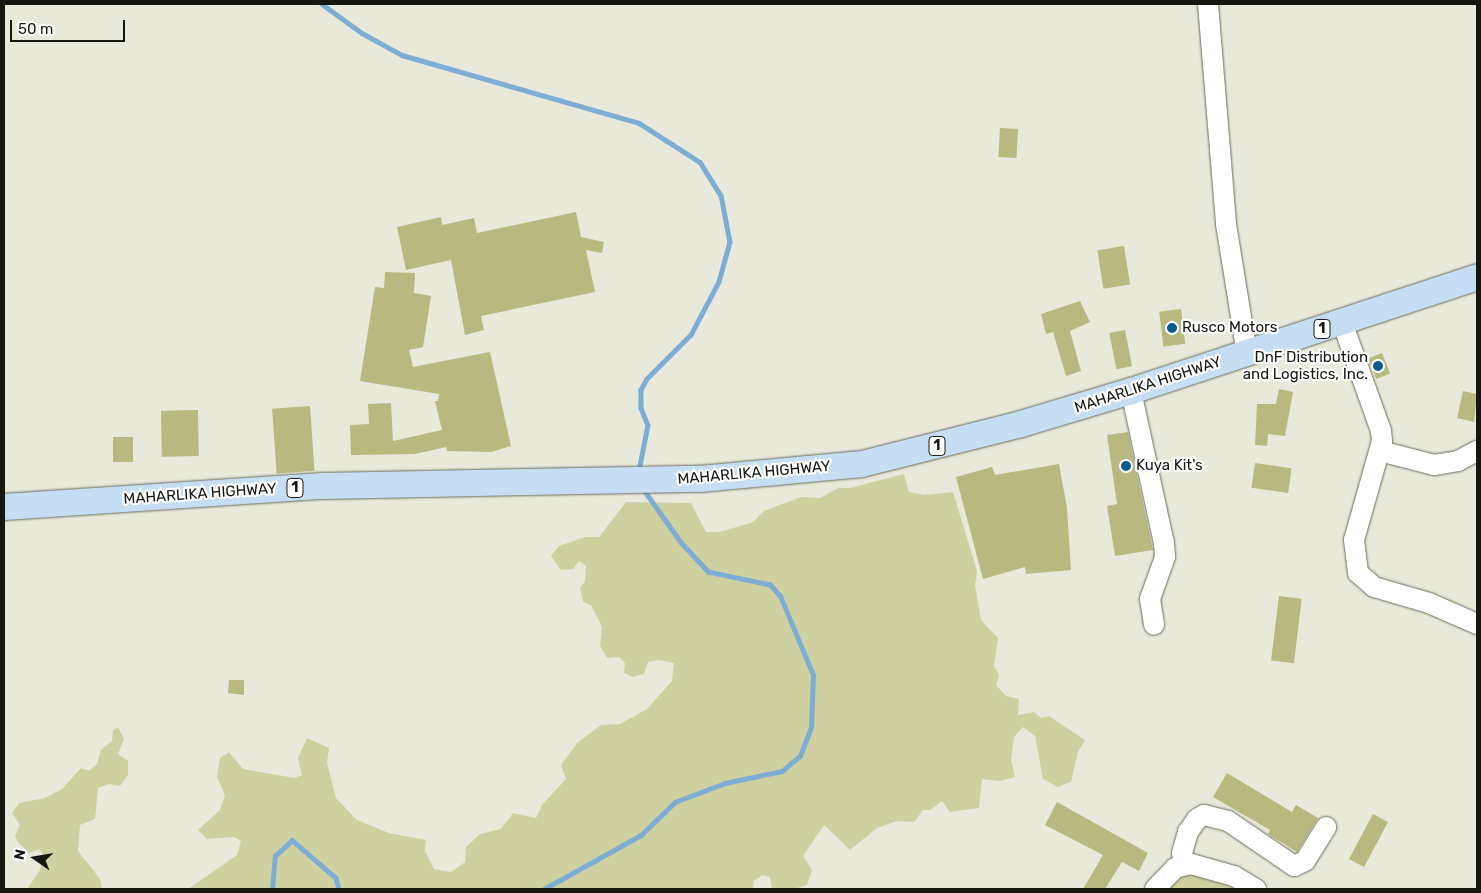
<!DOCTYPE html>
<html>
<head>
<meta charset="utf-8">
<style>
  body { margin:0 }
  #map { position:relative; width:1481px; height:893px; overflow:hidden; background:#e8e9da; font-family:Rubik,sans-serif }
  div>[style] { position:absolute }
  .green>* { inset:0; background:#ced19f }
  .stream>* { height:4.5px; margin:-2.25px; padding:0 2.25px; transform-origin:2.25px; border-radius:2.25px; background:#7dadd5 }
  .building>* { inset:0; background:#b7b97f; transform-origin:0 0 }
  .roads { filter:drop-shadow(0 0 1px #6b6c5e) drop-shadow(0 0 1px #6b6c5e) }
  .minor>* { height:20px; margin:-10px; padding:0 10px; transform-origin:10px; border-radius:10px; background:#fff }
  .major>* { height:26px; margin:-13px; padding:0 13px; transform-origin:13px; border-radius:13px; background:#c5def3 }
  .dots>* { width:14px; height:14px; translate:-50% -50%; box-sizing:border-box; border:2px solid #fff; border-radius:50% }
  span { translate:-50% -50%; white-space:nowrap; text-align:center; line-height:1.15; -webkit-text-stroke:4.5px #fff; paint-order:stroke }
  .shield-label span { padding:1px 4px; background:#fff; border:1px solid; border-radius:4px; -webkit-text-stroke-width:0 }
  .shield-label { font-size:14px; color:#161711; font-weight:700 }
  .poi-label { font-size:15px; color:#161711 }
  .left { translate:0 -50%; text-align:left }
  .right { translate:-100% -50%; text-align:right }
  .street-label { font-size:15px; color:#161711 }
  .frame { position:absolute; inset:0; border:5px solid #161711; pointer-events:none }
  .north { position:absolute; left:10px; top:833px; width:50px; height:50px; -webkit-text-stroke:4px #fff; paint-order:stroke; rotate:283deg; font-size:14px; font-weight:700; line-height:20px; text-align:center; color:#161711 }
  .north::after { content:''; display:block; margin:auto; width:18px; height:22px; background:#161711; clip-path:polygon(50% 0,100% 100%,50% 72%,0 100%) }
  .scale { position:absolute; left:10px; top:20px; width:115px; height:22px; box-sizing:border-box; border:2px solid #161711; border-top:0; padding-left:6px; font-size:15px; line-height:18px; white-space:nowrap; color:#161711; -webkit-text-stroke:4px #fff; paint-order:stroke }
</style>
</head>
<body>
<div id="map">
  <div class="green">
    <div style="clip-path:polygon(904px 474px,909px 492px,924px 495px,953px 492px,977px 571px,975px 585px,981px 620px,998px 638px,994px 666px,999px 675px,996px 685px,1006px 696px,1019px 699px,1018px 715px,1034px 712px,1041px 718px,1049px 716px,1085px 740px,1078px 752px,1071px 782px,1058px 787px,1043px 779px,1035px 736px,1023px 727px,1014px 737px,1011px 760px,1015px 777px,999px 781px,982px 779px,979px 808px,950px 812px,942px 801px,930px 810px,923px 810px,914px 822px,897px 821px,877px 828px,850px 850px,824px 825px,803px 856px,812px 870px,807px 885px,794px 889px,772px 889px,770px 877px,762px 875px,754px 881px,753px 889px,188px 889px,237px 855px,241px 841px,234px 837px,207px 839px,198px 830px,220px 810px,225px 795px,217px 777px,220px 758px,229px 752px,243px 769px,295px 778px,302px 775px,298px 758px,307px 738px,329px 748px,327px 763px,336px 798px,357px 820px,389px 833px,426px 840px,425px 851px,434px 869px,451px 872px,465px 862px,466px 847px,480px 834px,501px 829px,513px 813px,536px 818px,542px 805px,566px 779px,561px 765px,577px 743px,601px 725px,620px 724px,647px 709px,672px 681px,674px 663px,658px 660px,648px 662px,644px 674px,633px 677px,624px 673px,625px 663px,619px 657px,607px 658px,600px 646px,602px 627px,591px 605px,583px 602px,580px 588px,585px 581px,586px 566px,579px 561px,573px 569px,561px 570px,551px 556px,559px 546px,585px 537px,599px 537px,626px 502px,691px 503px,706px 532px,720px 532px,753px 522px,764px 511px,801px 497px,820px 498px,838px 488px,850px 488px)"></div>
    <div style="clip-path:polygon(118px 727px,124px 739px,118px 754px,128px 761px,128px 775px,120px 786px,109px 784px,98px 788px,95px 819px,80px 825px,78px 851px,100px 879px,102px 889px,27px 889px,40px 870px,43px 854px,39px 849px,29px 853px,18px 842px,15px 836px,20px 825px,12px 813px,19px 803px,45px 798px,62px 789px,81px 768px,89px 771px,97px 764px,101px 750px,112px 741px,113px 730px)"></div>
    <div style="clip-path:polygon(1194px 872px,1216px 878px,1234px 889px,1166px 889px,1176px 876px)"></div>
  </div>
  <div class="stream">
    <div style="left:322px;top:4px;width:49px;rotate:35.9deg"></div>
    <div style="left:362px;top:33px;width:46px;rotate:28.8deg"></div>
    <div style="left:402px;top:55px;width:247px;rotate:16deg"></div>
    <div style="left:639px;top:123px;width:72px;rotate:32.6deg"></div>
    <div style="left:700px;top:162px;width:39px;rotate:58deg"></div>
    <div style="left:721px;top:195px;width:48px;rotate:79.2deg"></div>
    <div style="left:730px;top:242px;width:41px;rotate:105.4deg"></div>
    <div style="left:719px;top:282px;width:60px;rotate:117.8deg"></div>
    <div style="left:691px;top:335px;width:62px;rotate:135deg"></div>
    <div style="left:647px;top:379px;width:13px;rotate:119deg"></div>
    <div style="left:641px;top:390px;width:18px;rotate:90deg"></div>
    <div style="left:641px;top:408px;width:18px;rotate:68deg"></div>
    <div style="left:648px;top:425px;width:47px;rotate:101.1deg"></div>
    <div style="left:272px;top:889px;width:33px;rotate:-85deg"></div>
    <div style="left:275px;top:856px;width:23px;rotate:-43deg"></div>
    <div style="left:292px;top:840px;width:58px;rotate:40.8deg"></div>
    <div style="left:336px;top:878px;width:11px;rotate:75deg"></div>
    <div style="left:544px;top:889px;width:111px;rotate:-29.1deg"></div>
    <div style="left:641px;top:835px;width:47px;rotate:-44.1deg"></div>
    <div style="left:675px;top:802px;width:53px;rotate:-20.8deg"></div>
    <div style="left:725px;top:783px;width:58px;rotate:-11.9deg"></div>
    <div style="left:782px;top:771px;width:23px;rotate:-40deg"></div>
    <div style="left:800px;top:756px;width:31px;rotate:-69deg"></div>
    <div style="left:811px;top:727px;width:52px;rotate:-87.8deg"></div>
    <div style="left:813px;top:675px;width:86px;rotate:-112.7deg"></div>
    <div style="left:780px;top:596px;width:15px;rotate:-132deg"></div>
    <div style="left:770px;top:585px;width:63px;rotate:-168.2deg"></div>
    <div style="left:708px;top:572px;width:40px;rotate:-133deg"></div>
    <div style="left:681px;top:543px;width:67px;rotate:-125.3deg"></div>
  </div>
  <div class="building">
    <div style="left:1000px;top:128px;width:18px;height:29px;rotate:3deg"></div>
    <div style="clip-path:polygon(576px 212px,581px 237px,604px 242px,602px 253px,586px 250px,595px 292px,481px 316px,484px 330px,465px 335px,451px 260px,406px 270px,397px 227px,441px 217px,442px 225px,474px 218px,477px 233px)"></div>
    <div style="left:1124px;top:246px;width:39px;height:27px;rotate:81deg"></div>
    <div style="clip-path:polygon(385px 272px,415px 273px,414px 293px,431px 296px,423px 347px,409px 350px,413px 367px,490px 352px,511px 446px,491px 452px,447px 451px,446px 447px,415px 454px,351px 455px,350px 425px,369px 424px,368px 404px,391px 403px,393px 441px,442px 430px,435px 401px,438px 401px,439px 394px,360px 381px,375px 287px,384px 288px)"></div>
    <div style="clip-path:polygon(1080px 301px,1090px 322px,1070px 331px,1081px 371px,1066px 376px,1053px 332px,1046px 334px,1041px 314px)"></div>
    <div style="left:1181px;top:309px;width:35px;height:22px;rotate:83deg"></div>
    <div style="left:1125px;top:330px;width:37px;height:16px;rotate:79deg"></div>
    <div style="left:1382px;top:353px;width:22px;height:15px;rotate:68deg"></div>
    <div style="clip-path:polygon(1279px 389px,1293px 392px,1285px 436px,1268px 434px,1267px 446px,1255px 445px,1257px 404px,1276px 404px)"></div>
    <div style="clip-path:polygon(1463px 391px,1477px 394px,1474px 422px,1457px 418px)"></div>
    <div style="left:310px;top:406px;width:65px;height:38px;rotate:86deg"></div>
    <div style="left:198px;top:410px;width:46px;height:37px;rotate:89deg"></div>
    <div style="clip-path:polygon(1128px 432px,1153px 550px,1115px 556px,1107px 506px,1117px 504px,1107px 435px)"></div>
    <div style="left:113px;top:437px;width:20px;height:25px"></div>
    <div style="left:1255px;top:463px;width:37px;height:25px;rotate:8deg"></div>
    <div style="clip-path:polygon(1059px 464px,1067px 508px,1071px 570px,1026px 574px,1025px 567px,983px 579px,956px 477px,992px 467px,995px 475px)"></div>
    <div style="left:1279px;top:596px;width:23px;height:65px;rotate:7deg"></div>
    <div style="clip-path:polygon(229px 680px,244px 680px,244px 695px,228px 693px)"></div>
    <div style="clip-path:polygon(1227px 773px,1292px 812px,1296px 805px,1318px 818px,1297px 852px,1268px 834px,1270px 830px,1213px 797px)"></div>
    <div style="clip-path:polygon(1057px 802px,1148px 853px,1139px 871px,1122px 862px,1105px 889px,1083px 889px,1103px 855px,1045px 825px)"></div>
    <div style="left:1373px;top:814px;width:17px;height:51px;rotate:28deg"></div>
  </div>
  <div class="roads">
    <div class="minor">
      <div style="left:1208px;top:4px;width:221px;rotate:85.3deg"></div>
      <div style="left:1226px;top:224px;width:131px;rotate:80.8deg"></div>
      <div style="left:1342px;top:322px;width:116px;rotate:70.3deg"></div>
      <div style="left:1381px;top:431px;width:10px;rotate:84deg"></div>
      <div style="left:1382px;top:441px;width:103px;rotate:105.8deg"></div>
      <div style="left:1354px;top:540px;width:33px;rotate:83deg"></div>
      <div style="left:1358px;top:573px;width:21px;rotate:41deg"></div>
      <div style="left:1374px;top:587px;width:57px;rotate:16.2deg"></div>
      <div style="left:1429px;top:603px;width:52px;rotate:23.6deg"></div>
      <div style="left:1131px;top:391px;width:156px;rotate:77.8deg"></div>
      <div style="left:1164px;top:543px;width:14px;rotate:86deg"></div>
      <div style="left:1165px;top:557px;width:45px;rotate:109.7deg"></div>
      <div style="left:1150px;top:599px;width:26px;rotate:81deg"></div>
      <div style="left:1380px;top:451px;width:56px;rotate:14.5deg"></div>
      <div style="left:1434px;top:465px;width:24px;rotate:-9deg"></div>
      <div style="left:1458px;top:461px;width:21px;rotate:-28deg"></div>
      <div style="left:1184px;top:864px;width:11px;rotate:-100deg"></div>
      <div style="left:1182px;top:853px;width:22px;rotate:-74deg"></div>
      <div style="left:1188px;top:832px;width:16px;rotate:-55deg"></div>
      <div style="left:1197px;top:819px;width:8px;rotate:-30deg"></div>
      <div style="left:1204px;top:815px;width:25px;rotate:14deg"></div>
      <div style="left:1228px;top:821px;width:80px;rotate:34.3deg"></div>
      <div style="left:1294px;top:866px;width:12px;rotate:-24deg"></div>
      <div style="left:1305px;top:861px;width:40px;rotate:-58deg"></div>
      <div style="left:1155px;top:889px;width:29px;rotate:-46deg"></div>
      <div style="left:1175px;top:868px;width:16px;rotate:-14deg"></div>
      <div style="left:1191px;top:864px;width:45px;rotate:15.6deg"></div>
      <div style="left:1234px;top:876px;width:26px;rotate:31deg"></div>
    </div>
    <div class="major">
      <div style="left:4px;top:507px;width:319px;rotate:-3.8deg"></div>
      <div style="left:322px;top:486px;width:378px;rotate:-1.1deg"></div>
      <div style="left:700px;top:479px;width:163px;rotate:-5.3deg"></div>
      <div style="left:862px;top:464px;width:164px;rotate:-14.1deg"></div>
      <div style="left:1021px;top:424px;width:115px;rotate:-16.7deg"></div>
      <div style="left:1131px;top:391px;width:364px;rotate:-18.2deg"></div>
    </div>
  </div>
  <div class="dots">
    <div style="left:1172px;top:328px;background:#095b8d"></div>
    <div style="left:1378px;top:366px;background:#095b8d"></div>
    <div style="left:1126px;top:466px;background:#095b8d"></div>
  </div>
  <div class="shield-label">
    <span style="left:1322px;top:329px">1</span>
    <span style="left:937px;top:446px">1</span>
    <span style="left:295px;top:488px">1</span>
  </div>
  <div class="poi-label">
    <span class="left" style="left:1182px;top:328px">Rusco Motors</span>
    <span class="right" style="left:1368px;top:366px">DnF Distribution<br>and Logistics, Inc.</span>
    <span class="left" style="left:1136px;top:466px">Kuya Kit's</span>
  </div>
  <div class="street-label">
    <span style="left:1148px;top:385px;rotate:-18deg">MAHARLIKA HIGHWAY</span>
    <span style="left:754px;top:473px;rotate:-5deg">MAHARLIKA HIGHWAY</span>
    <span style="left:200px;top:494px;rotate:-4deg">MAHARLIKA HIGHWAY</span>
  </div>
  <div class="frame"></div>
  <div class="north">N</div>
  <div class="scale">50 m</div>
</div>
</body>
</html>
